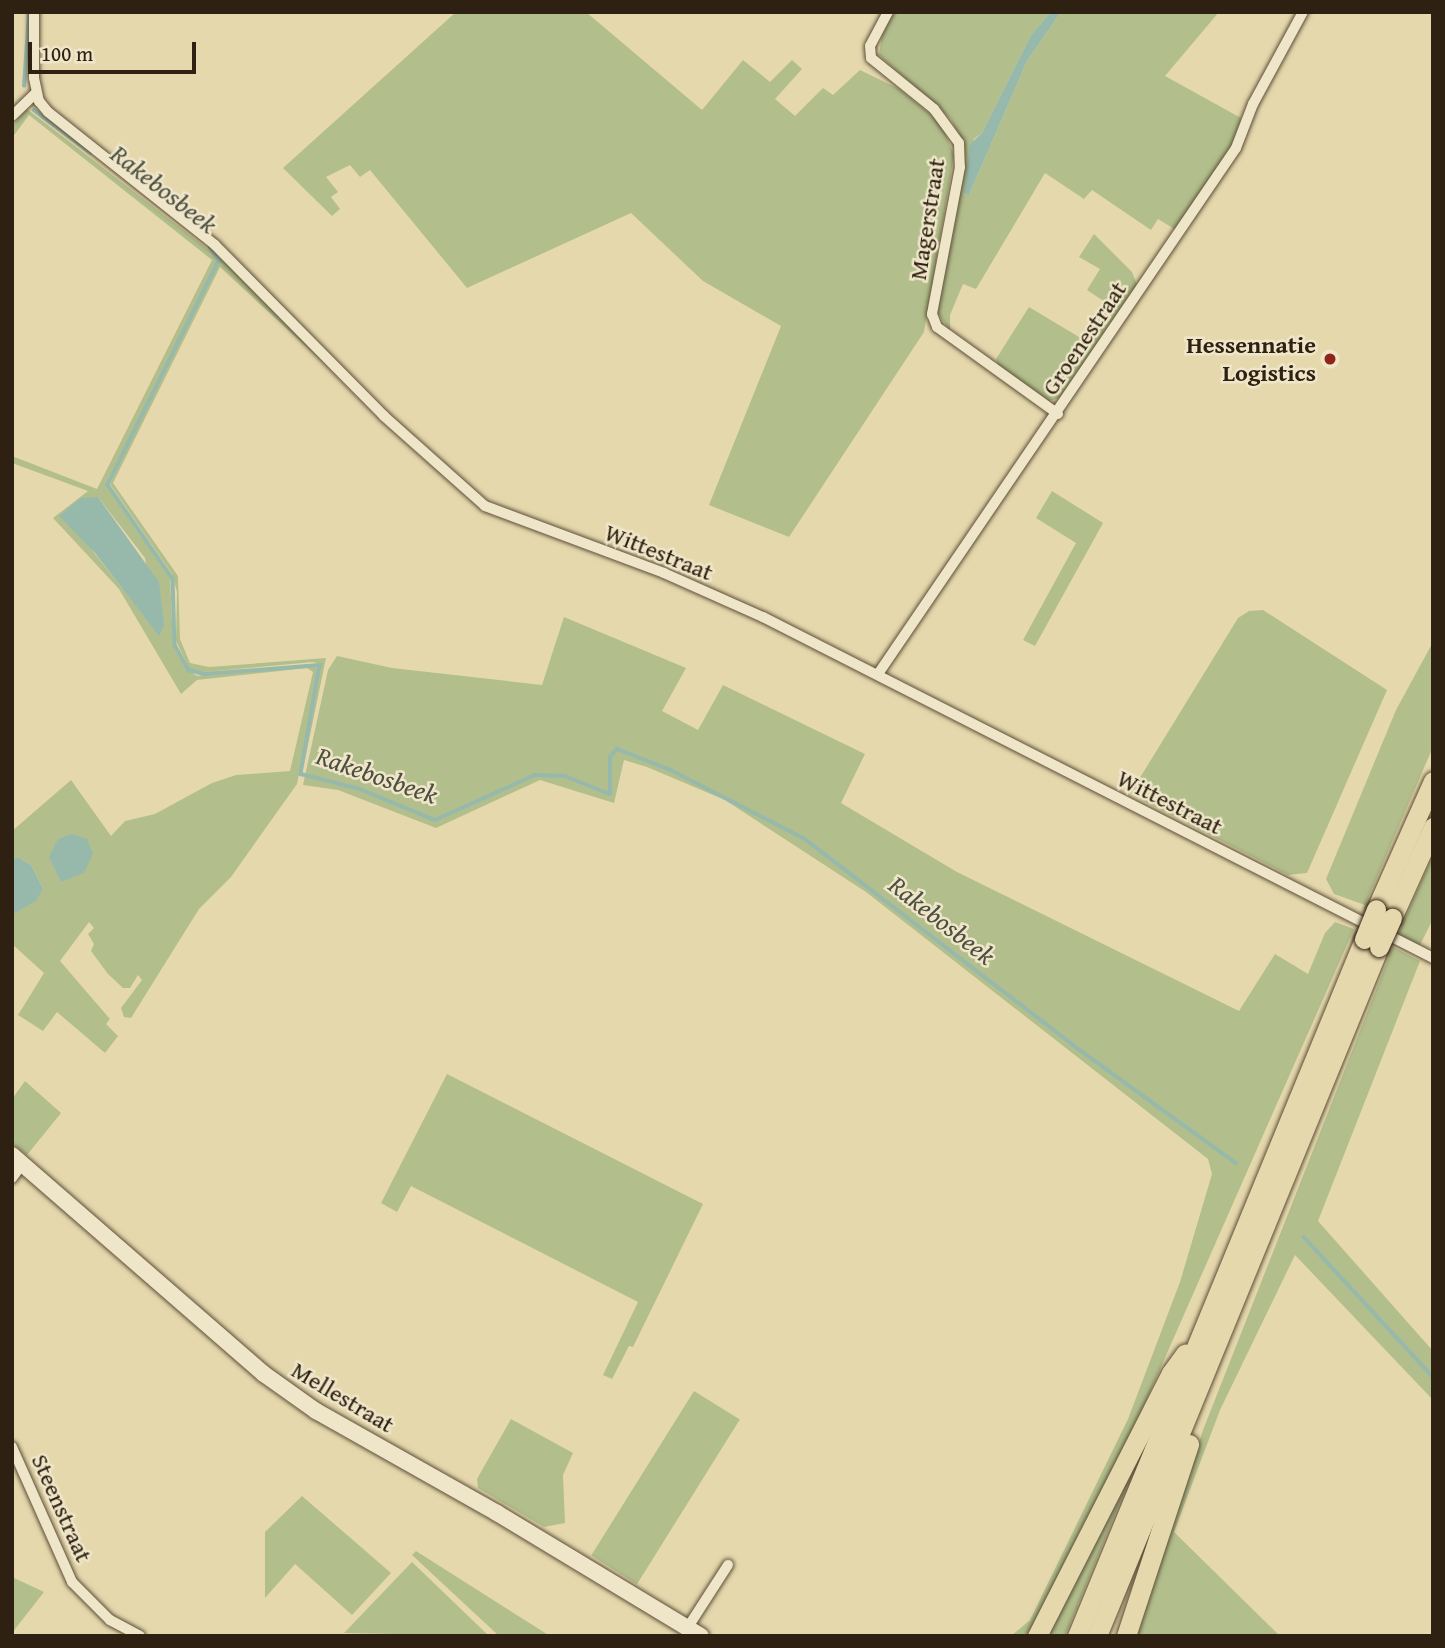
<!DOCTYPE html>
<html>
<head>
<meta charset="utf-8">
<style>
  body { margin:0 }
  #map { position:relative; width:1445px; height:1648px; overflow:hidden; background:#e6d8ad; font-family:"Gentium Book Plus",serif }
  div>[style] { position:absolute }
  .green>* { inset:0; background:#b2bf8c; transform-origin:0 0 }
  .water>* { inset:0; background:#96b9ac }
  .stream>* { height:3.5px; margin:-1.75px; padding:0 1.75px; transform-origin:1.75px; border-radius:1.75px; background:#96b9ac }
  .roads { filter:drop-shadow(0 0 2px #5c4f38) drop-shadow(0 0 2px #5c4f38) }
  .street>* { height:10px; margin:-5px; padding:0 5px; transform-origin:5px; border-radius:5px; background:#efe6ca }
  .secondary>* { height:16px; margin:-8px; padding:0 8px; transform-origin:8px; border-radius:8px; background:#efe6ca }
  .highway>* { height:19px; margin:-9.5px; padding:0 9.5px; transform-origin:9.5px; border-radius:9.5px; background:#e6d8ad }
  .bridges { filter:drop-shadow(0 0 2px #2e2111) drop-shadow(0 0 2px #2e2111) }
  .highway-bridge>* { height:19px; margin:-9.5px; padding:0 9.5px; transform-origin:9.5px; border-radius:9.5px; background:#e6d8ad }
  .dots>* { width:19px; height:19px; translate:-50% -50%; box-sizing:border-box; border:4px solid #efe6ca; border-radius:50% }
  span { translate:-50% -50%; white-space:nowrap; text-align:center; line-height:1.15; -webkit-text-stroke:5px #efe6ca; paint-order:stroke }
  .street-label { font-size:24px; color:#2e2111 }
  .poi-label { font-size:24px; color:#2e2111; font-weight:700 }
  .right { translate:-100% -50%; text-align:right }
  .water-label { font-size:26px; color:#4d4f40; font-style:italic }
  .frame { position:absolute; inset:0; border:14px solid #2e2111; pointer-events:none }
  .scale { position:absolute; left:28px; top:42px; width:168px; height:32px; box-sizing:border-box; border:4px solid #2e2111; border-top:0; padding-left:9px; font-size:21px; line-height:24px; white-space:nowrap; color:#2e2111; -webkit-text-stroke:5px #efe6ca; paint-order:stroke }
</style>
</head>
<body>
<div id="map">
  <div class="green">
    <div style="clip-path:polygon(456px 12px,586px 12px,702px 110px,743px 60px,770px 82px,792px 60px,802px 69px,775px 99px,795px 116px,823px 88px,833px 95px,860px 70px,899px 89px,941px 123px,954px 155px,924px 332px,789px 537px,709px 505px,781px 326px,703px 281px,631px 213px,467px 288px,370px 170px,360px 177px,350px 165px,326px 177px,338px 192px,331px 197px,340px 209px,332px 216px,283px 168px)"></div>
    <div style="clip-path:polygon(894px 12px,1051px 12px,1031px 35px,982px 133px,974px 139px,969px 155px,969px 195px,1027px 61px,1061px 12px,1219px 12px,1165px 76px,1241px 118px,1238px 130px,1228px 154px,1176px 230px,1158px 219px,1151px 230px,1092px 190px,1084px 199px,1045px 173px,976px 289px,963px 284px,950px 315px,950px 331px,936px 310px,964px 147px,951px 119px,879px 55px,882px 34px)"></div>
    <div style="clip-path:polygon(evenodd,27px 109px,214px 254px,217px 261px,176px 345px,221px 256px,339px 377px,220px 267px,113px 483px,178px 576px,180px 639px,190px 663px,209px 667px,326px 658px,303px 769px,321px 664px,313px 662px,195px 673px,189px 668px,176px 641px,177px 592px,172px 574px,110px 484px,160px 378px,108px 479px,114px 497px,170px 577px,173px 644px,188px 670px,197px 676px,311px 664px,319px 669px,297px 784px,231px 877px,199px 909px,131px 1018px,124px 1017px,121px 1008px,142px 980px,138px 975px,130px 988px,123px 988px,108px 974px,91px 951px,94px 944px,88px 934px,94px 928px,89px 922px,60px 961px,110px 1019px,106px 1024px,118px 1036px,105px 1053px,57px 1012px,43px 1031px,18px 1015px,44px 973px,12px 944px,12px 911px,43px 889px,31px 865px,18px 857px,12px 860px,12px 831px,71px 780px,111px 836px,125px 821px,155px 814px,212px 783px,236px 775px,290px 771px,313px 672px,307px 668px,197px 680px,181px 694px,119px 589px,53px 518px,88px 491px,12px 463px,12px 456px,97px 489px,212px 260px,29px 115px,12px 138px,12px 126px,27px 109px,98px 497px,145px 558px,159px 635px,92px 550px,98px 497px)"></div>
    <div style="clip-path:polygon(1094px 234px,1132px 272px,1138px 287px,1060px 398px,1049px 401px,998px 365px,996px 359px,1029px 307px,1084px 340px,1108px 304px,1087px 290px,1100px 269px,1079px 257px)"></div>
    <div style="clip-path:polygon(1052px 491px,1103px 523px,1035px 646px,1023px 640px,1076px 543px,1036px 518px)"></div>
    <div style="clip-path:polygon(1263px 610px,1387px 690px,1307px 873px,1288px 875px,1130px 794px,1238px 618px,1249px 611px)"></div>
    <div style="clip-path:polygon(564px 617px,686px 668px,662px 711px,698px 730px,723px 685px,865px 754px,841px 803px,957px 872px,1239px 1011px,1275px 954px,1308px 974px,1325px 933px,1335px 922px,1354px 929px,1127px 1444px,1031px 1636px,1011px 1636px,1030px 1620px,1128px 1419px,1180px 1282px,1212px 1174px,1208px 1159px,866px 892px,725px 800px,647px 767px,624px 760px,614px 803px,540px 780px,436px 828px,338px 790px,303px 785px,328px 670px,337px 656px,392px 668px,542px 685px)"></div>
    <div style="clip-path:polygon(1433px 642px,1433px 747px,1365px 905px,1334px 894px,1326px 879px,1396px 710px)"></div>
    <div style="clip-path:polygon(1433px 855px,1433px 919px,1420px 945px,1398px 935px)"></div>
    <div style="clip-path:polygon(1393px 947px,1420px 961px,1318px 1221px,1433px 1351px,1433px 1400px,1295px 1255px,1220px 1410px,1174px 1532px,1280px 1636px,1137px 1636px,1203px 1430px)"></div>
    <div style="clip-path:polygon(447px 1074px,703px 1204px,633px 1347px,629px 1346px,612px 1379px,603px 1375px,638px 1302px,411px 1186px,397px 1212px,381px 1203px)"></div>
    <div style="clip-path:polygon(25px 1081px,61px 1113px,27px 1155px,12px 1143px,12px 1099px)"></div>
    <div style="left:694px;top:1391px;width:54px;height:194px;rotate:32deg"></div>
    <div style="clip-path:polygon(511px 1419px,573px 1453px,563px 1475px,565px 1523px,544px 1527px,478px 1488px,477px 1479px)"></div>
    <div style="clip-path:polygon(1147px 1436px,1065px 1636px,1044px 1636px)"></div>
    <div style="clip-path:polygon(302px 1496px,391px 1573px,352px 1615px,295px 1564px,265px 1598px,265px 1532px)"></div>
    <div style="clip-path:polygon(416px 1551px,501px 1605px,550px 1636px,499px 1636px,412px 1555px)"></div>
    <div style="clip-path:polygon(412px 1562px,489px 1636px,344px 1633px)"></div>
    <div style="clip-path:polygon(12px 1577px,44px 1592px,12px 1633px)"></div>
  </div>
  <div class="water">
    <div style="clip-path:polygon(1051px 12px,1061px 12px,1027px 61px,969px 195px,964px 193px,970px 144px,982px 133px,1031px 35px)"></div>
    <div style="clip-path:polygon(98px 497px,159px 582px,164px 625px,159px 636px,95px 553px,59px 516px,81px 498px)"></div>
    <div style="clip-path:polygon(72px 834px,87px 839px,93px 853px,84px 873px,61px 882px,49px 857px,58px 839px)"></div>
    <div style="clip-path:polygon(18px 857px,31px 865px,43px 889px,36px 901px,13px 914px,12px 860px)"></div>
  </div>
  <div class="stream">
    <div style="left:24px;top:86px;width:74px;rotate:-86.1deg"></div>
    <div style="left:34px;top:110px;width:71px;rotate:37deg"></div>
    <div style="left:210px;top:247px;width:17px;rotate:57deg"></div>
    <div style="left:219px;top:261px;width:250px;rotate:116.4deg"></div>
    <div style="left:108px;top:485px;width:114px;rotate:55.3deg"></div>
    <div style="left:173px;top:579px;width:66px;rotate:88.3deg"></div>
    <div style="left:175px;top:645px;width:29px;rotate:61deg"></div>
    <div style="left:189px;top:670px;width:16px;rotate:15deg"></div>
    <div style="left:204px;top:674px;width:116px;rotate:-4.4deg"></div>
    <div style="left:320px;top:665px;width:111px;rotate:99.9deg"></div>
    <div style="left:301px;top:774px;width:61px;rotate:14.3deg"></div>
    <div style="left:360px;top:789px;width:81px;rotate:22.5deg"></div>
    <div style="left:435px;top:820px;width:110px;rotate:-24.2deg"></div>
    <div style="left:535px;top:775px;width:30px;rotate:2deg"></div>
    <div style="left:565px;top:776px;width:48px;rotate:21.8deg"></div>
    <div style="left:610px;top:794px;width:37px;rotate:-90deg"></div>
    <div style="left:610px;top:757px;width:11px;rotate:-49deg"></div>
    <div style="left:617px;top:749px;width:58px;rotate:21.3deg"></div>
    <div style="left:671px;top:770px;width:151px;rotate:27.2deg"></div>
    <div style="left:805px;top:839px;width:338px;rotate:37.5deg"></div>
    <div style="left:1073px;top:1045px;width:201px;rotate:35.9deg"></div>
    <div style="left:1304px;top:1237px;width:190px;rotate:47.3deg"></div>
  </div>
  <div class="roads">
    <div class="street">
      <div style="left:34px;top:12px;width:66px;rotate:90deg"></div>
      <div style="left:34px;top:78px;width:24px;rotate:78deg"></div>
      <div style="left:39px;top:101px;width:14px;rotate:51deg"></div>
      <div style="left:48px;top:112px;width:213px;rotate:38.5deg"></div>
      <div style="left:215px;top:245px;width:240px;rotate:45.3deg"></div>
      <div style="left:384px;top:416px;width:135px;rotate:41.7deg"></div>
      <div style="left:485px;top:506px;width:191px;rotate:20.5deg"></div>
      <div style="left:664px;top:573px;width:108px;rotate:24deg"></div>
      <div style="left:763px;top:617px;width:752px;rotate:26.97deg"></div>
      <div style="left:888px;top:12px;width:38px;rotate:118deg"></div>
      <div style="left:870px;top:46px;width:12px;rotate:85deg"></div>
      <div style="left:871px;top:58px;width:81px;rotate:39deg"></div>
      <div style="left:934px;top:109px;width:42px;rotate:53.7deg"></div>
      <div style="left:959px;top:143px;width:24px;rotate:88deg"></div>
      <div style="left:960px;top:167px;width:150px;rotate:100.8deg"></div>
      <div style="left:932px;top:314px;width:14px;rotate:69deg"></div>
      <div style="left:937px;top:327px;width:149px;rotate:35.7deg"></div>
      <div style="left:12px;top:116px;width:33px;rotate:-44deg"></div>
      <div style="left:878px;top:674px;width:636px;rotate:-55.76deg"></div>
      <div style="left:1236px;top:148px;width:47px;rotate:-68.9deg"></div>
      <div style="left:1253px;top:104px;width:105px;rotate:-61.5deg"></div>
      <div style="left:12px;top:1178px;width:17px;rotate:-54deg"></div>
      <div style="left:12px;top:1447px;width:148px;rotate:66deg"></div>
      <div style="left:72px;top:1582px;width:54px;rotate:45deg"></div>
      <div style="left:110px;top:1620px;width:34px;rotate:28deg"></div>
      <div style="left:688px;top:1627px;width:74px;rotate:-57.2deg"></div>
    </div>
    <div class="secondary">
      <div style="left:12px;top:1155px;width:334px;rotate:41deg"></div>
      <div style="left:264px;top:1374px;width:64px;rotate:35.4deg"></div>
      <div style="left:316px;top:1411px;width:208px;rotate:29.4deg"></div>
      <div style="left:497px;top:1513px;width:238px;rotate:31.1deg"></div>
    </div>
    <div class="highway">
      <div style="left:1376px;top:909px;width:140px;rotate:-66deg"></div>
      <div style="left:1392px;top:918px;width:100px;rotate:-65.7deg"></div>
      <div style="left:1037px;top:1636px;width:295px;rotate:-63deg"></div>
      <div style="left:1171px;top:1373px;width:24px;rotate:-54deg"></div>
      <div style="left:1077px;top:1636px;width:754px;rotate:-67.62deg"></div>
      <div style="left:1097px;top:1636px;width:744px;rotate:-67.74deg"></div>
      <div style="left:1126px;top:1636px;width:202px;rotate:-71.8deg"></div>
    </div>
  </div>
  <div class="bridges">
    <div class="highway-bridge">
      <div style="left:1364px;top:939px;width:32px;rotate:-68deg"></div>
      <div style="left:1379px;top:947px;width:32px;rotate:-66deg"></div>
    </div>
  </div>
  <div class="dots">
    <div style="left:1330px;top:359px;background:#8f2418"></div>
  </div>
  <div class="street-label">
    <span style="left:927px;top:219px;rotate:-81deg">Magerstraat</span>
    <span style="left:1084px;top:338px;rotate:-56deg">Groenestraat</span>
    <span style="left:659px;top:552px;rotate:22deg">Wittestraat</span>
    <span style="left:1170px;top:802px;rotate:27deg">Wittestraat</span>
    <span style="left:343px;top:1397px;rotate:31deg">Mellestraat</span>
    <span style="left:62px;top:1508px;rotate:66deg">Steenstraat</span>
  </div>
  <div class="poi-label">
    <span class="right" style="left:1316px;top:359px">Hessennatie<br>Logistics</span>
  </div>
  <div class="water-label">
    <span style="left:164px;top:189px;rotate:38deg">Rakebosbeek</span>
    <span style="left:377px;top:775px;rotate:19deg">Rakebosbeek</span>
    <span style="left:942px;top:920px;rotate:38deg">Rakebosbeek</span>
  </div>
  <div class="frame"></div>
  <div class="scale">100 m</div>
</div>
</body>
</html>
